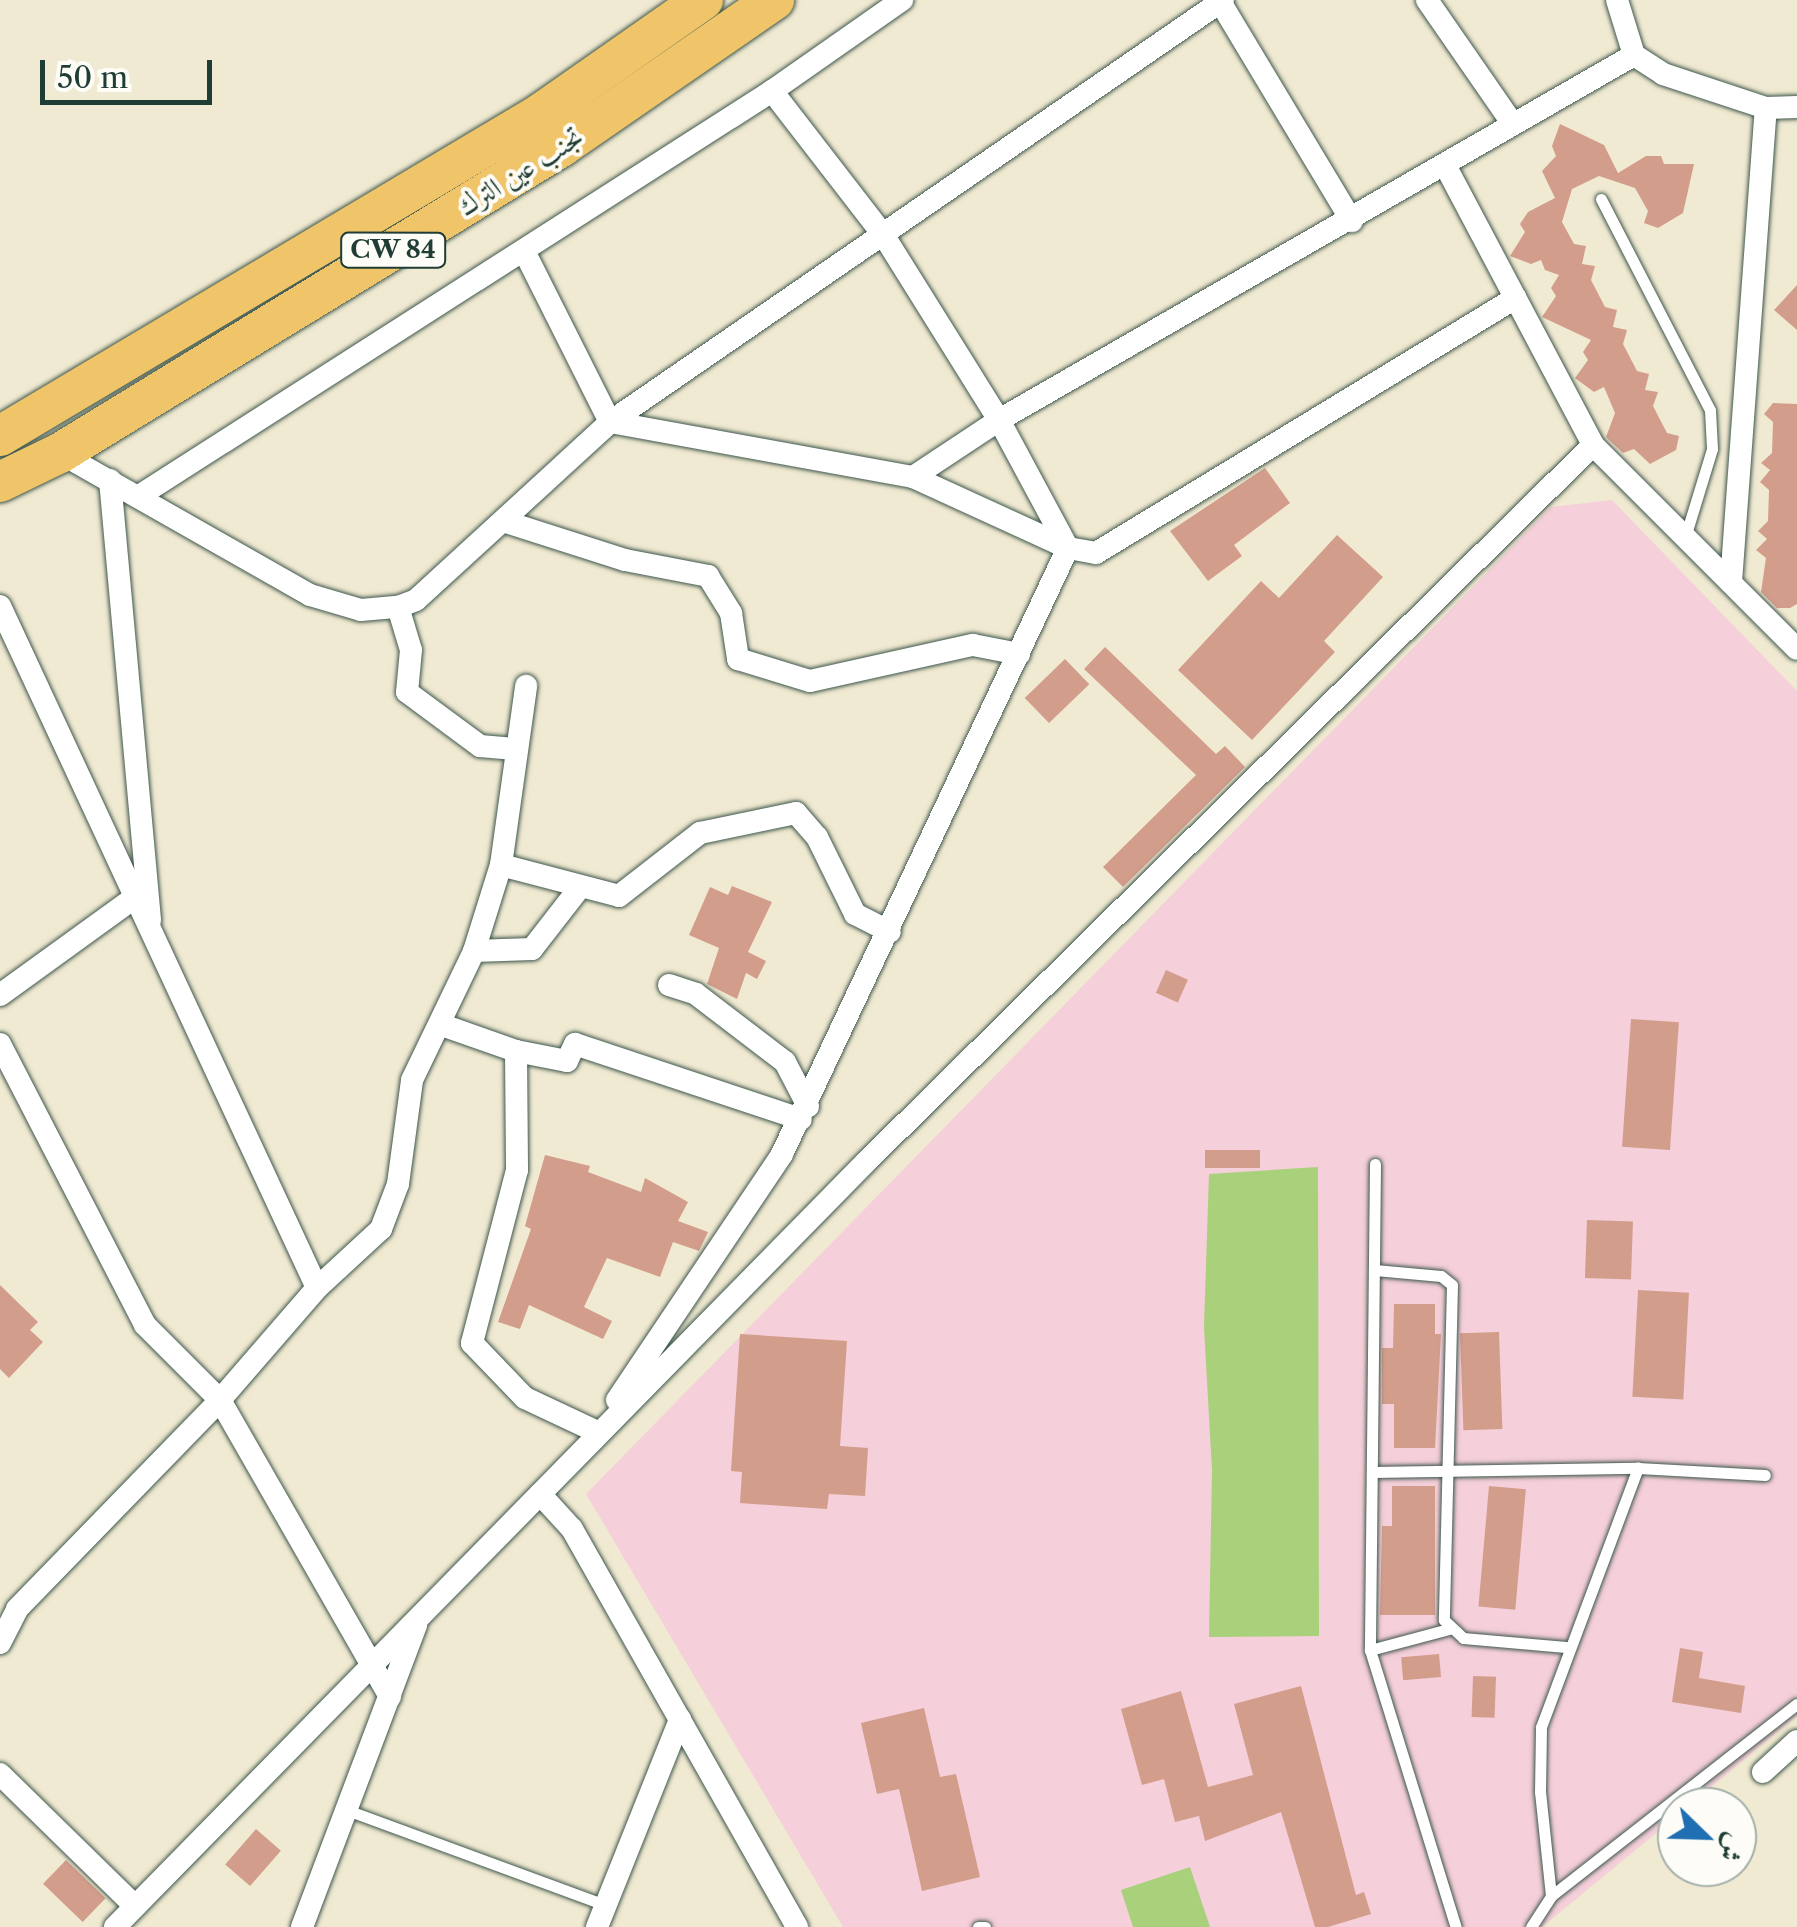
<!DOCTYPE html>
<html>
<head>
<meta charset="utf-8">
<style>
  body { margin:0 }
  #map { position:relative; width:1797px; height:1927px; overflow:hidden; background:#f1ead2; font-family:"Libre Caslon Text",Amiri,serif }
  div>[style] { position:absolute }
  .built>* { inset:0; background:#f5cfd9 }
  .green>* { inset:0; background:#a9d07a }
  .building>* { inset:0; background:#d39d8c; transform-origin:0 0 }
  .roads { filter:drop-shadow(0 0 2px #3e574c) drop-shadow(0 0 2px #3e574c) }
  .service>* { height:11px; margin:-5.5px; padding:0 5.5px; transform-origin:5.5px; border-radius:5.5px; background:#fff }
  .minor>* { height:22px; margin:-11px; padding:0 11px; transform-origin:11px; border-radius:11px; background:#fff }
  .trunk>* { height:40px; margin:-20px; padding:0 20px; transform-origin:20px; border-radius:20px; background:#f0c469 }
  span { translate:-50% -50%; white-space:nowrap; text-align:center; line-height:1.15; -webkit-text-stroke:8px #fdfcf7; paint-order:stroke }
  .shield-label span { padding:2px 8px; background:#fdfcf7; border:2px solid; border-radius:8px; -webkit-text-stroke-width:0 }
  .shield-label { font-size:25px; color:#1f3d34; font-weight:700 }
  .street-label { font-size:28px; color:#1f3d34 }
  .north { position:absolute; left:1657px; top:1787px; width:100px; height:100px; box-sizing:border-box; background:#fdfcf7; border:2px solid #a4b0a9; border-radius:50%; rotate:113deg; font-size:28px; font-weight:700; line-height:40px; text-align:center; color:#1f3d34 }
  .north::after { content:''; display:block; margin:auto; width:35px; height:45px; background:#1f6fb2; clip-path:polygon(50% 0,100% 100%,50% 72%,0 100%) }
  .scale { position:absolute; left:40px; top:60px; width:172px; height:45px; box-sizing:border-box; border:5px solid #1f3d34; border-top:0; padding-left:12px; font-size:30px; line-height:35px; white-space:nowrap; color:#1f3d34; -webkit-text-stroke:8px #fdfcf7; paint-order:stroke }
</style>
</head>
<body>
<div id="map">
  <div class="built">
    <div style="clip-path:polygon(1612px 500px,1797px 691px,1797px 1716px,1687px 1807px,1677px 1807px,1677px 1816px,1542px 1927px,843px 1927px,586px 1494px,1551px 507px)"></div>
  </div>
  <div class="green">
    <div style="clip-path:polygon(1318px 1167px,1319px 1636px,1209px 1637px,1212px 1470px,1204px 1327px,1209px 1174px)"></div>
    <div style="clip-path:polygon(1190px 1867px,1210px 1927px,1133px 1927px,1121px 1890px)"></div>
  </div>
  <div class="building">
    <div style="clip-path:polygon(1560px 124px,1604px 145px,1618px 173px,1646px 156px,1661px 156px,1664px 164px,1694px 164px,1683px 213px,1658px 228px,1644px 223px,1648px 211px,1635px 188px,1599px 176px,1572px 189px,1562px 222px,1574px 244px,1586px 246px,1582px 264px,1595px 266px,1591px 280px,1605px 307px,1617px 310px,1613px 327px,1627px 330px,1623px 344px,1637px 371px,1649px 374px,1645px 390px,1658px 392px,1653px 406px,1667px 433px,1679px 436px,1676px 450px,1650px 464px,1634px 449px,1623px 453px,1606px 437px,1615px 413px,1604px 387px,1594px 392px,1575px 378px,1588px 360px,1583px 352px,1591px 340px,1542px 317px,1556px 296px,1551px 288px,1559px 275px,1545px 270px,1541px 260px,1531px 264px,1510px 256px,1525px 232px,1520px 224px,1528px 212px,1555px 198px,1542px 171px,1556px 156px,1552px 146px)"></div>
    <div style="clip-path:polygon(1797px 285px,1797px 330px,1774px 310px)"></div>
    <div style="clip-path:polygon(1773px 403px,1797px 404px,1797px 604px,1790px 608px,1777px 608px,1761px 592px,1766px 558px,1756px 550px,1767px 539px,1758px 531px,1768px 521px,1769px 490px,1760px 482px,1770px 470px,1761px 463px,1772px 453px,1773px 422px,1764px 414px)"></div>
    <div style="clip-path:polygon(1265px 468px,1290px 503px,1234px 545px,1242px 556px,1208px 581px,1170px 531px)"></div>
    <div style="clip-path:polygon(1337px 535px,1383px 577px,1324px 641px,1335px 652px,1252px 740px,1178px 670px,1261px 581px,1279px 598px)"></div>
    <div style="clip-path:polygon(1105px 647px,1216px 754px,1225px 746px,1245px 767px,1123px 887px,1103px 867px,1196px 775px,1084px 669px)"></div>
    <div style="left:1065px;top:659px;width:35px;height:56px;rotate:46deg"></div>
    <div style="clip-path:polygon(732px 886px,772px 902px,748px 952px,766px 961px,757px 979px,746px 973px,737px 999px,707px 984px,719px 948px,689px 935px,710px 887px,728px 895px)"></div>
    <div style="left:1166px;top:970px;width:24px;height:25px;rotate:24deg"></div>
    <div style="left:1631px;top:1019px;width:48px;height:128px;rotate:4deg"></div>
    <div style="left:1205px;top:1150px;width:55px;height:18px"></div>
    <div style="clip-path:polygon(545px 1155px,590px 1166px,588px 1172px,641px 1192px,645px 1178px,688px 1202px,678px 1221px,708px 1232px,699px 1251px,673px 1242px,660px 1277px,607px 1258px,584px 1307px,612px 1321px,603px 1339px,529px 1305px,520px 1329px,498px 1322px,531px 1229px,525px 1226px)"></div>
    <div style="left:1587px;top:1220px;width:46px;height:58px;rotate:2deg"></div>
    <div style="clip-path:polygon(0 1285px,38px 1322px,30px 1330px,43px 1342px,9px 1378px,0 1369px)"></div>
    <div style="left:1638px;top:1290px;width:51px;height:107px;rotate:3deg"></div>
    <div style="clip-path:polygon(1394px 1304px,1435px 1304px,1435px 1334px,1441px 1334px,1435px 1448px,1394px 1448px,1394px 1404px,1382px 1404px,1382px 1348px,1393px 1348px)"></div>
    <div style="left:1499px;top:1332px;width:97px;height:39px;rotate:88deg"></div>
    <div style="clip-path:polygon(740px 1334px,847px 1341px,840px 1446px,868px 1448px,865px 1496px,829px 1494px,827px 1509px,740px 1503px,742px 1472px,731px 1471px)"></div>
    <div style="clip-path:polygon(1392px 1486px,1435px 1486px,1435px 1615px,1380px 1615px,1382px 1526px,1392px 1526px)"></div>
    <div style="left:1489px;top:1486px;width:37px;height:121px;rotate:5deg"></div>
    <div style="clip-path:polygon(1680px 1648px,1703px 1652px,1699px 1678px,1745px 1686px,1741px 1713px,1672px 1702px)"></div>
    <div style="left:1439px;top:1654px;width:23px;height:38px;rotate:85deg"></div>
    <div style="left:1473px;top:1676px;width:23px;height:41px;rotate:2deg"></div>
    <div style="clip-path:polygon(1301px 1686px,1356px 1895px,1364px 1892px,1371px 1914px,1328px 1927px,1315px 1927px,1281px 1812px,1205px 1841px,1199px 1816px,1175px 1822px,1164px 1779px,1142px 1785px,1121px 1709px,1181px 1691px,1208px 1787px,1253px 1775px,1234px 1704px)"></div>
    <div style="clip-path:polygon(924px 1708px,940px 1777px,956px 1774px,980px 1877px,922px 1891px,899px 1789px,877px 1794px,861px 1723px)"></div>
    <div style="left:256px;top:1829px;width:33px;height:47px;rotate:41deg"></div>
    <div style="left:66px;top:1860px;width:55px;height:33px;rotate:44deg"></div>
  </div>
  <div class="roads">
    <div class="service">
      <div style="left:1601px;top:199px;width:237px;rotate:62.7deg"></div>
      <div style="left:1710px;top:410px;width:39px;rotate:87deg"></div>
      <div style="left:1712px;top:449px;width:89px;rotate:107deg"></div>
      <div style="left:1375px;top:1164px;width:486px;rotate:90.6deg"></div>
      <div style="left:1370px;top:1650px;width:290px;rotate:72.8deg"></div>
      <div style="left:1375px;top:1270px;width:66px;rotate:5.2deg"></div>
      <div style="left:1441px;top:1276px;width:14px;rotate:39deg"></div>
      <div style="left:1452px;top:1285px;width:335px;rotate:91.4deg"></div>
      <div style="left:1444px;top:1620px;width:26px;rotate:43deg"></div>
      <div style="left:1463px;top:1638px;width:103px;rotate:5deg"></div>
      <div style="left:1372px;top:1472px;width:266px;rotate:-0.9deg"></div>
      <div style="left:1638px;top:1468px;width:127px;rotate:3.2deg"></div>
      <div style="left:1370px;top:1650px;width:82px;rotate:-14.9deg"></div>
      <div style="left:347px;top:1810px;width:275px;rotate:20.2deg"></div>
      <div style="left:1551px;top:1896px;width:105px;rotate:-96deg"></div>
      <div style="left:1540px;top:1792px;width:65px;rotate:-89.1deg"></div>
      <div style="left:1541px;top:1727px;width:277px;rotate:-69.5deg"></div>
      <div style="left:978px;top:1927px;width:7px"></div>
      <div style="left:1531px;top:1927px;width:37px;rotate:-57deg"></div>
      <div style="left:1551px;top:1896px;width:312px;rotate:-38deg"></div>
    </div>
    <div class="minor">
      <div style="left:1219px;top:0;width:258px;rotate:59deg"></div>
      <div style="left:1427px;top:0;width:151px;rotate:55.3deg"></div>
      <div style="left:1617px;top:0;width:58px;rotate:72.8deg"></div>
      <div style="left:1634px;top:55px;width:35px;rotate:33deg"></div>
      <div style="left:1663px;top:74px;width:108px;rotate:18.3deg"></div>
      <div style="left:1766px;top:108px;width:31px;rotate:-2deg"></div>
      <div style="left:772px;top:91px;width:183px;rotate:52.3deg"></div>
      <div style="left:884px;top:236px;width:217px;rotate:58deg"></div>
      <div style="left:999px;top:420px;width:145px;rotate:61.7deg"></div>
      <div style="left:1445px;top:165px;width:317px;rotate:62.1deg"></div>
      <div style="left:1593px;top:445px;width:288px;rotate:45deg"></div>
      <div style="left:524px;top:251px;width:191px;rotate:63.3deg"></div>
      <div style="left:610px;top:422px;width:308px;rotate:10.3deg"></div>
      <div style="left:913px;top:477px;width:170px;rotate:24.6deg"></div>
      <div style="left:1068px;top:548px;width:28px;rotate:10deg"></div>
      <div style="left:1096px;top:553px;width:491px;rotate:-31.3deg"></div>
      <div style="left:60px;top:453px;width:288px;rotate:29.6deg"></div>
      <div style="left:310px;top:595px;width:53px;rotate:16.4deg"></div>
      <div style="left:361px;top:610px;width:37px;rotate:-5deg"></div>
      <div style="left:398px;top:607px;width:19px;rotate:-21deg"></div>
      <div style="left:416px;top:600px;width:263px;rotate:-42.5deg"></div>
      <div style="left:610px;top:422px;width:744px;rotate:-34.54deg"></div>
      <div style="left:913px;top:477px;width:103px;rotate:-33.5deg"></div>
      <div style="left:999px;top:420px;width:732px;rotate:-29.89deg"></div>
      <div style="left:110px;top:480px;width:442px;rotate:84.8deg"></div>
      <div style="left:139px;top:496px;width:751px;rotate:-32.61deg"></div>
      <div style="left:772px;top:91px;width:159px;rotate:-35deg"></div>
      <div style="left:503px;top:521px;width:128px;rotate:17.7deg"></div>
      <div style="left:625px;top:560px;width:85px;rotate:10.9deg"></div>
      <div style="left:708px;top:576px;width:44px;rotate:58.1deg"></div>
      <div style="left:731px;top:613px;width:47px;rotate:81.3deg"></div>
      <div style="left:738px;top:659px;width:75px;rotate:17deg"></div>
      <div style="left:810px;top:681px;width:167px;rotate:-12.5deg"></div>
      <div style="left:973px;top:645px;width:47px;rotate:11.1deg"></div>
      <div style="left:1731px;top:582px;width:475px;rotate:-85.8deg"></div>
      <div style="left:0;top:606px;width:752px;rotate:65.07deg"></div>
      <div style="left:398px;top:607px;width:45px;rotate:73.2deg"></div>
      <div style="left:411px;top:650px;width:42px;rotate:95.4deg"></div>
      <div style="left:407px;top:692px;width:91px;rotate:36.5deg"></div>
      <div style="left:480px;top:746px;width:35px;rotate:5deg"></div>
      <div style="left:501px;top:865px;width:122px;rotate:14.7deg"></div>
      <div style="left:619px;top:896px;width:103px;rotate:-37.9deg"></div>
      <div style="left:700px;top:833px;width:98px;rotate:-11.8deg"></div>
      <div style="left:796px;top:813px;width:32px;rotate:49deg"></div>
      <div style="left:817px;top:837px;width:86px;rotate:63.7deg"></div>
      <div style="left:855px;top:914px;width:39px;rotate:27deg"></div>
      <div style="left:474px;top:951px;width:58px;rotate:-2deg"></div>
      <div style="left:532px;top:949px;width:75px;rotate:-52.1deg"></div>
      <div style="left:669px;top:985px;width:28px;rotate:18deg"></div>
      <div style="left:696px;top:994px;width:112px;rotate:37.4deg"></div>
      <div style="left:785px;top:1062px;width:50px;rotate:62.4deg"></div>
      <div style="left:0;top:995px;width:165px;rotate:-35.9deg"></div>
      <div style="left:442px;top:1025px;width:78px;rotate:19.4deg"></div>
      <div style="left:516px;top:1051px;width:119px;rotate:89.5deg"></div>
      <div style="left:517px;top:1170px;width:179px;rotate:104.6deg"></div>
      <div style="left:472px;top:1343px;width:76px;rotate:46.1deg"></div>
      <div style="left:525px;top:1398px;width:77px;rotate:25.2deg"></div>
      <div style="left:0;top:1044px;width:316px;rotate:62.7deg"></div>
      <div style="left:145px;top:1325px;width:106px;rotate:45deg"></div>
      <div style="left:220px;top:1400px;width:342px;rotate:60.2deg"></div>
      <div style="left:516px;top:1051px;width:52px;rotate:11.1deg"></div>
      <div style="left:567px;top:1061px;width:19px;rotate:-65deg"></div>
      <div style="left:575px;top:1044px;width:238px;rotate:18.4deg"></div>
      <div style="left:617px;top:1400px;width:296px;rotate:-56.1deg"></div>
      <div style="left:782px;top:1154px;width:670px;rotate:-64.74deg"></div>
      <div style="left:540px;top:1494px;width:47px;rotate:47.6deg"></div>
      <div style="left:572px;top:1529px;width:457px;rotate:60.5deg"></div>
      <div style="left:0;top:1643px;width:38px;rotate:-63deg"></div>
      <div style="left:17px;top:1609px;width:291px;rotate:-45.8deg"></div>
      <div style="left:220px;top:1400px;width:148px;rotate:-49.1deg"></div>
      <div style="left:317px;top:1288px;width:87px;rotate:-42.7deg"></div>
      <div style="left:381px;top:1229px;width:48px;rotate:-69.3deg"></div>
      <div style="left:398px;top:1184px;width:105px;rotate:-82.3deg"></div>
      <div style="left:412px;top:1080px;width:143px;rotate:-64.3deg"></div>
      <div style="left:474px;top:951px;width:90px;rotate:-72.6deg"></div>
      <div style="left:501px;top:865px;width:181px;rotate:-82deg"></div>
      <div style="left:1763px;top:1772px;width:46px;rotate:-42.4deg"></div>
      <div style="left:0;top:1774px;width:189px;rotate:44.4deg"></div>
      <div style="left:115px;top:1927px;width:1072px;rotate:-45.53deg"></div>
      <div style="left:866px;top:1162px;width:1021px;rotate:-44.6deg"></div>
      <div style="left:302px;top:1927px;width:323px;rotate:-69.3deg"></div>
      <div style="left:597px;top:1927px;width:224px;rotate:-68.2deg"></div>
    </div>
    <div class="trunk">
      <div style="left:0;top:436px;width:629px;rotate:-30.81deg"></div>
      <div style="left:540px;top:114px;width:199px;rotate:-35deg"></div>
      <div style="left:0;top:482px;width:67px;rotate:-25.8deg"></div>
      <div style="left:60px;top:453px;width:587px;rotate:-31.42deg"></div>
      <div style="left:561px;top:147px;width:259px;rotate:-34.6deg"></div>
    </div>
  </div>
  <div class="shield-label">
    <span style="left:393px;top:250px">CW 84</span>
  </div>
  <div class="street-label">
    <span style="left:520px;top:171px;rotate:-32deg">تجنب عين الترك</span>
  </div>
  <div class="north">ش</div>
  <div class="scale">50 m</div>
</div>
</body>
</html>
